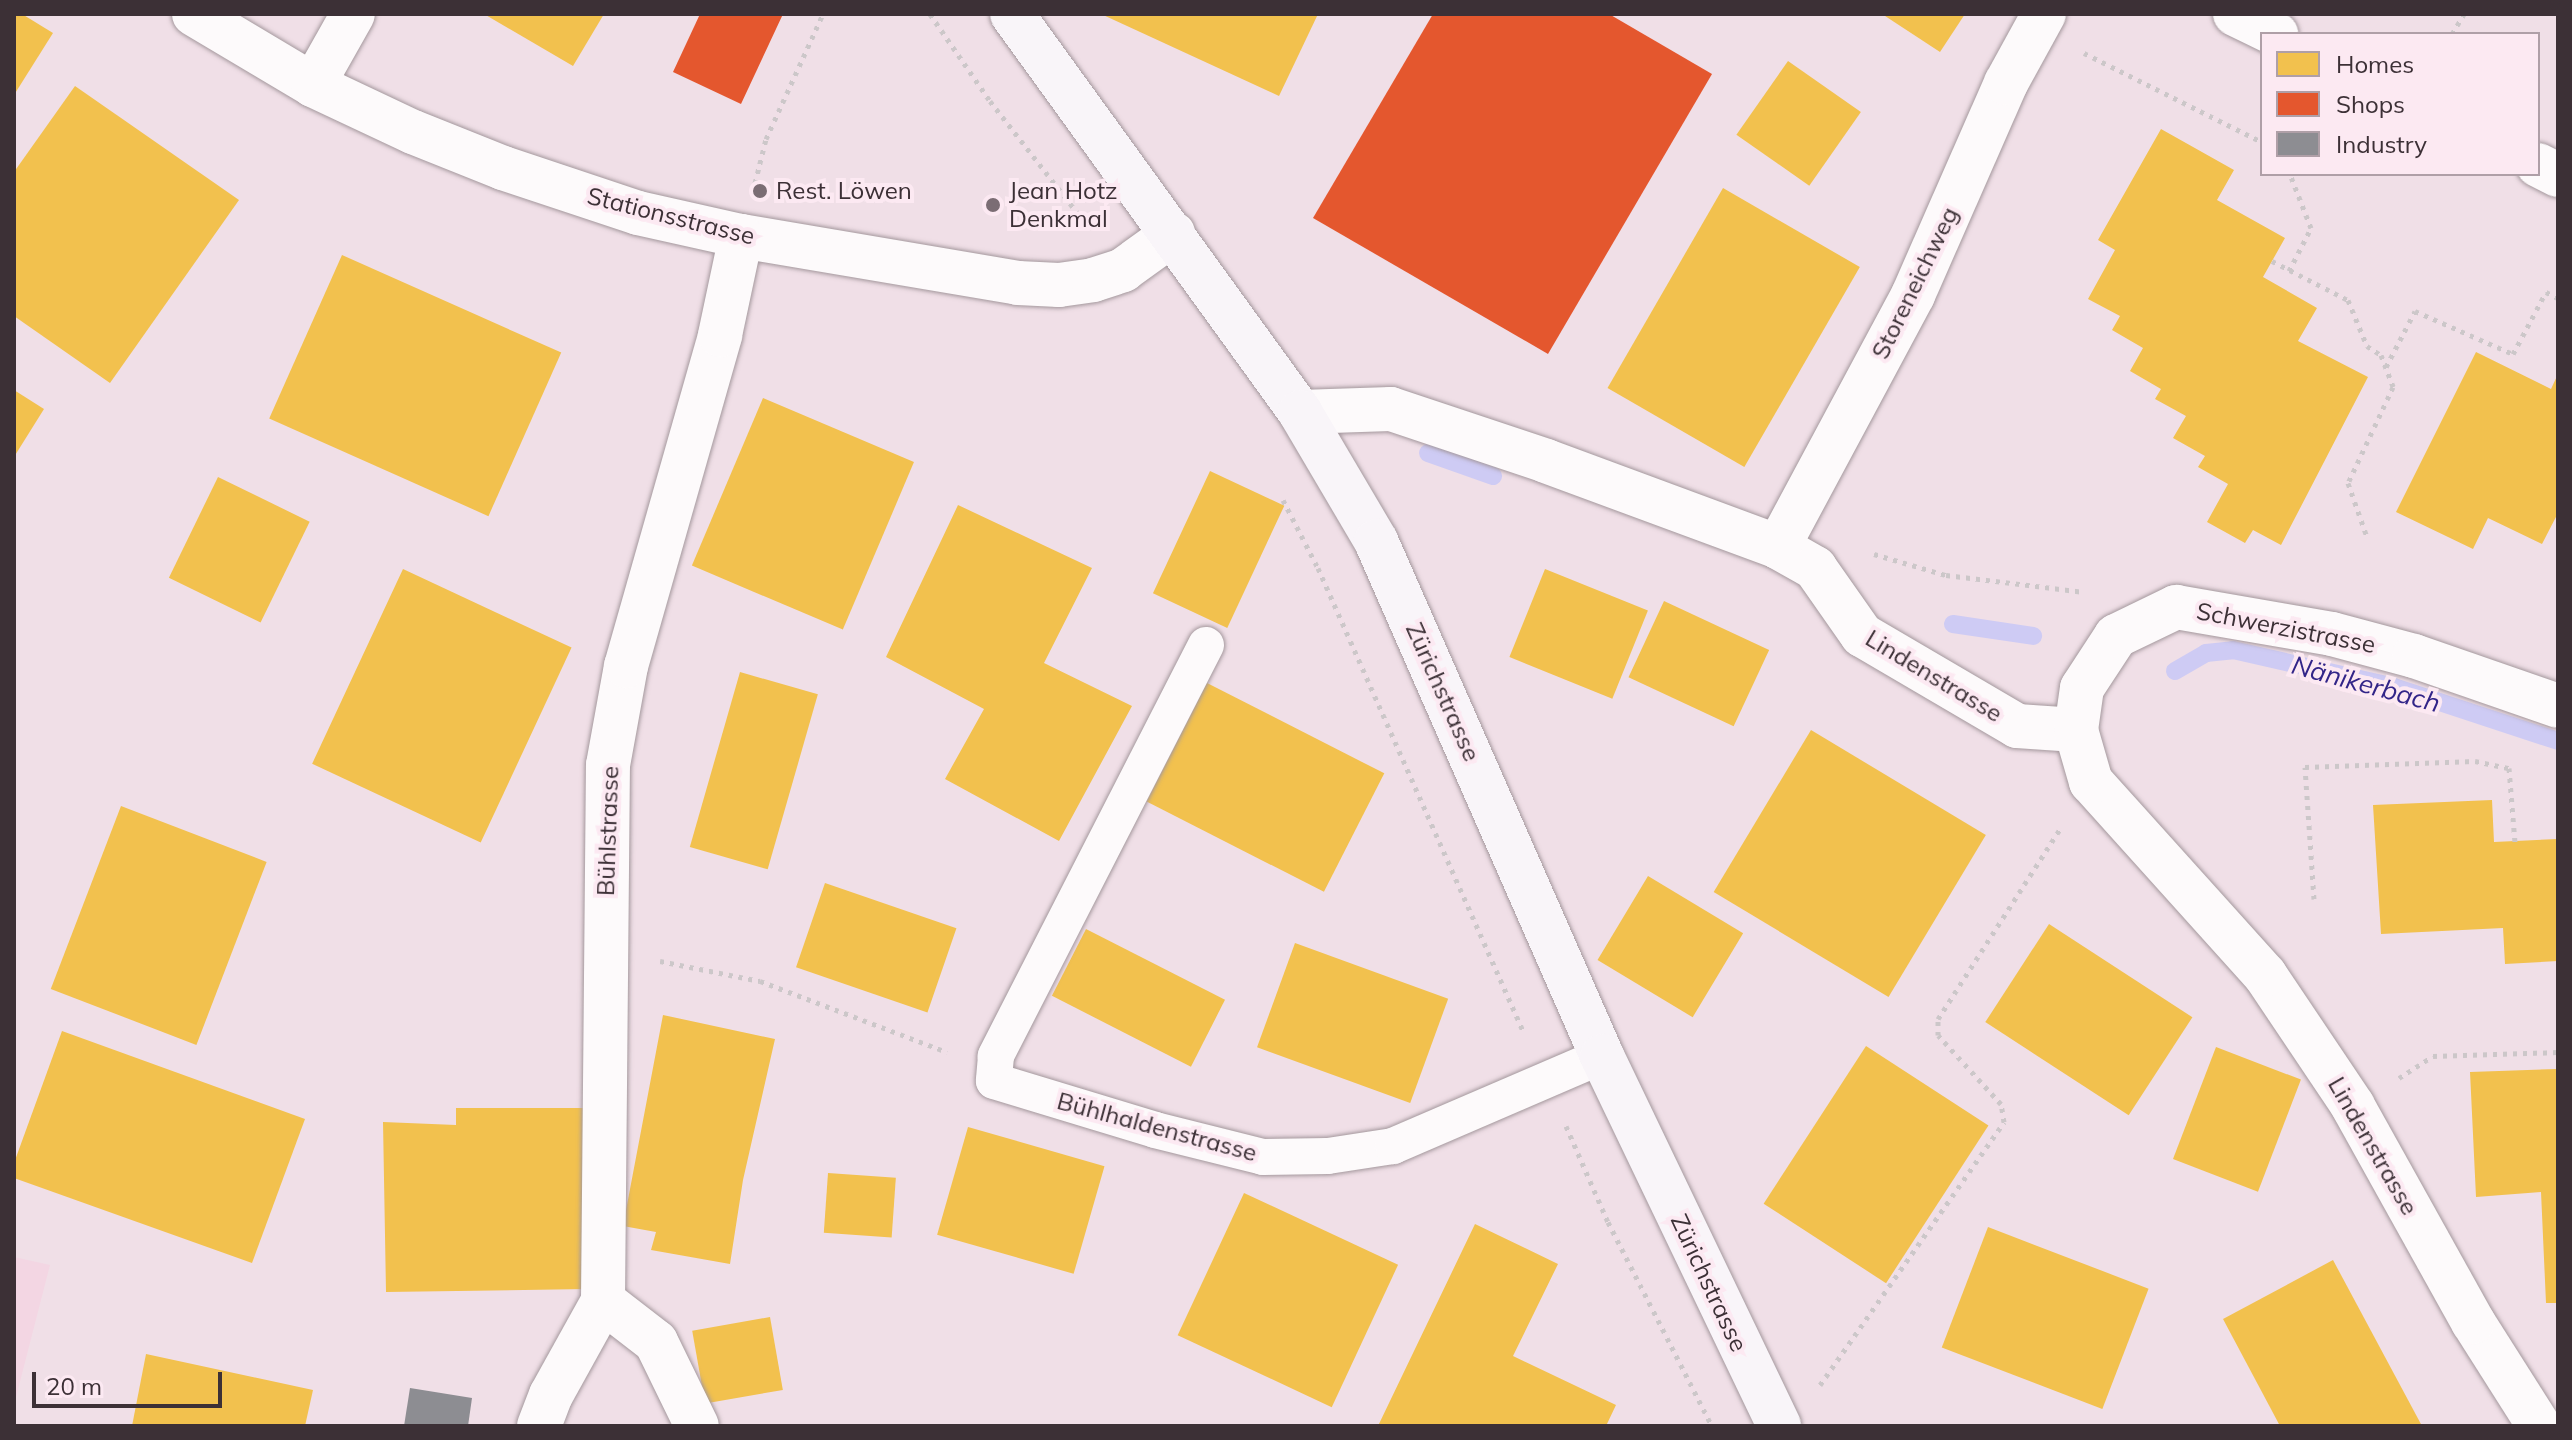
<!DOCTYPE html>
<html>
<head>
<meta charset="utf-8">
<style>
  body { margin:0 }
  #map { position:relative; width:2572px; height:1440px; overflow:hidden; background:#f0dfe7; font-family:Mulish,sans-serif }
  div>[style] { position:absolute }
  .built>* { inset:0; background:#f3d6e3 }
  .homes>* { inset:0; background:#f2c14e; transform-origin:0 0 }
  .shops>* { inset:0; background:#e4572e }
  .industry>* { inset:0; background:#8d8d92 }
  .stream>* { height:18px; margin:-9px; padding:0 9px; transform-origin:9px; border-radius:9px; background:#cecbf4 }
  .path>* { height:5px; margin-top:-2.5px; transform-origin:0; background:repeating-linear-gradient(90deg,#ccc7c9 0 4px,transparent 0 10px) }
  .roads { filter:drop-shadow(0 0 2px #a4989d) drop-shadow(0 0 2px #a4989d) }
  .lane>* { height:36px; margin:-18px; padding:0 18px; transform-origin:18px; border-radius:18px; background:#fdfafb }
  .street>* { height:44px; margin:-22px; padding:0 22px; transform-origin:22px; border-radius:22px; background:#fdfafb }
  .secondary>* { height:44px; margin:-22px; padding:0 22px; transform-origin:22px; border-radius:22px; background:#f9f5f9 }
  .dots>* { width:22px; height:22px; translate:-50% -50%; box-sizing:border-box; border:4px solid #fce9f2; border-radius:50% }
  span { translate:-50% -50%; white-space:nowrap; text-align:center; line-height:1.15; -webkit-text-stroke:8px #fce9f2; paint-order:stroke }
  .poi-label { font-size:24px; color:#3c3036 }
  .left { translate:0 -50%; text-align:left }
  .street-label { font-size:24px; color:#3c3036 }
  .water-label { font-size:26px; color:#322588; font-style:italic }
  .frame { position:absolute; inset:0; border:16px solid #3c3036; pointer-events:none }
  .legend { position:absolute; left:2260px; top:32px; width:280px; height:144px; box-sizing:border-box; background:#fce9f2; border:2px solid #af9fa7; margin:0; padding:10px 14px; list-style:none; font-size:24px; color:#3c3036 }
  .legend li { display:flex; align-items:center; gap:16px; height:40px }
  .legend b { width:40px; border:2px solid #af9fa7 }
  .scale { position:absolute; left:32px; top:1372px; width:190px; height:36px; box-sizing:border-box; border:4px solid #3c3036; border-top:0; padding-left:10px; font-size:24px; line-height:28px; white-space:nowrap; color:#3c3036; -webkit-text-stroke:6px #fce9f2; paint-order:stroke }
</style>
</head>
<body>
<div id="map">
  <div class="built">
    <div style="clip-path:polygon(14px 1257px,50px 1265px,14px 1405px)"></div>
  </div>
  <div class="homes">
    <div style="clip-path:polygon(14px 14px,22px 14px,53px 33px,14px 95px)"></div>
    <div style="clip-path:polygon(484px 14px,604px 14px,573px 66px)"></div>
    <div style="clip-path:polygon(1101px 14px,1318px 14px,1279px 96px)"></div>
    <div style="clip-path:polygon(1882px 14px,1965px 14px,1940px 52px)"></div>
    <div style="left:1788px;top:61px;width:89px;height:90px;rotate:35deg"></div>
    <div style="clip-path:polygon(75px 86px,239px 200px,110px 383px,14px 316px,14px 172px)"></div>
    <div style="clip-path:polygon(2161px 129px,2234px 170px,2217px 200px,2285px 238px,2263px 277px,2317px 308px,2298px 341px,2368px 377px,2281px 545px,2253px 530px,2245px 543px,2207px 522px,2228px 484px,2198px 467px,2205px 456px,2173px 438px,2186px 416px,2155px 399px,2161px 389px,2130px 371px,2143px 348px,2112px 330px,2120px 316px,2088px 299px,2115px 250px,2098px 240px)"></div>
    <div style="left:1723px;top:188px;width:158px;height:231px;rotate:30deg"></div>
    <div style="left:342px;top:255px;width:240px;height:179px;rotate:24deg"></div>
    <div style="clip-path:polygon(2476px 352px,2551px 389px,2558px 374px,2558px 513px,2542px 544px,2488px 518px,2473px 549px,2396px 512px)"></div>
    <div style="clip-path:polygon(14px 390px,44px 409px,14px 457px)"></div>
    <div style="left:763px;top:398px;width:164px;height:182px;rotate:23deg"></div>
    <div style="left:1210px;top:471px;width:82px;height:135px;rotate:25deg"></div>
    <div style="left:218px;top:477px;width:102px;height:112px;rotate:26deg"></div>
    <div style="clip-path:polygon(958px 505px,1092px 568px,1044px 663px,1132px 706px,1059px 841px,945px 779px,984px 709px,886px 657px)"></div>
    <div style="left:403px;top:569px;width:186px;height:215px;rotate:25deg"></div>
    <div style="left:1545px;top:569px;width:111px;height:95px;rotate:22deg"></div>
    <div style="left:1664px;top:601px;width:116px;height:84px;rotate:25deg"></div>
    <div style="left:740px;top:672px;width:81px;height:182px;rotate:16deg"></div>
    <div style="left:1207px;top:683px;width:199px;height:133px;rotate:27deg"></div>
    <div style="left:1811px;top:730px;width:204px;height:189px;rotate:31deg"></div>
    <div style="clip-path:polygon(2492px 800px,2494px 842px,2558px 839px,2558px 961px,2505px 964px,2503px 928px,2381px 934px,2373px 805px)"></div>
    <div style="left:121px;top:806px;width:156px;height:196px;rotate:21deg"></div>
    <div style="left:1648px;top:876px;width:111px;height:98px;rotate:31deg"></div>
    <div style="left:825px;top:883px;width:139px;height:89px;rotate:19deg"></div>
    <div style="left:2049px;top:924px;width:171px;height:117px;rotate:33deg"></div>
    <div style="left:1086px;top:929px;width:156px;height:75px;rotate:27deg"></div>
    <div style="left:1295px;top:943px;width:163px;height:111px;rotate:20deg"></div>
    <div style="clip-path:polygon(663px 1015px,775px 1039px,743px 1180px,730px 1264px,651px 1250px,656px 1232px,623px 1226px)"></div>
    <div style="clip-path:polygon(62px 1031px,305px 1119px,252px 1263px,14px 1178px,14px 1163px)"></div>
    <div style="left:1866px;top:1046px;width:146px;height:188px;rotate:33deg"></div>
    <div style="left:2216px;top:1047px;width:91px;height:120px;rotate:21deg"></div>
    <div style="clip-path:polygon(2558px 1069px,2558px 1303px,2546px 1303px,2541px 1192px,2476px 1197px,2470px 1072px)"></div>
    <div style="clip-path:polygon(456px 1108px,593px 1108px,587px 1289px,386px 1292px,383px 1122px,456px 1125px)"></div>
    <div style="left:968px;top:1127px;width:142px;height:112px;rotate:16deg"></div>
    <div style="left:828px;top:1173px;width:68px;height:60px;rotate:4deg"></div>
    <div style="left:1244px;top:1193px;width:170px;height:157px;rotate:25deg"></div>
    <div style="clip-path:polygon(1475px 1224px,1558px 1264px,1513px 1356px,1616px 1405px,1606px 1426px,1378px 1426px)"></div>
    <div style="left:1988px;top:1227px;width:172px;height:129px;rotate:21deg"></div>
    <div style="clip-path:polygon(2333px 1260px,2422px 1426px,2280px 1426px,2223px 1319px)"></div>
    <div style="left:770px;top:1317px;width:74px;height:79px;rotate:80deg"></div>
    <div style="clip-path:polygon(146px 1354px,313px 1390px,305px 1426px,132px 1426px)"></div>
  </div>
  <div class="shops">
    <div style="clip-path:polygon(700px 14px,783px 14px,741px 104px,673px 72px)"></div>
    <div style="clip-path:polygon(1433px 14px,1609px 14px,1712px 74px,1548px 354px,1313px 218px)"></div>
  </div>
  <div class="industry">
    <div style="clip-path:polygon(410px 1388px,472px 1398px,468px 1426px,404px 1426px)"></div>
  </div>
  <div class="stream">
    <div style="left:1428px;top:453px;width:69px;rotate:19.5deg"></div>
    <div style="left:1953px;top:624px;width:81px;rotate:8.5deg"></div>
    <div style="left:2175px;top:671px;width:36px;rotate:-30deg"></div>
    <div style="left:2206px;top:653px;width:27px;rotate:-6deg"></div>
    <div style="left:2233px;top:650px;width:165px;rotate:12.9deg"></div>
    <div style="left:2394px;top:687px;width:173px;rotate:18.2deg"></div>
  </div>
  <div class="path">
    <div style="left:930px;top:14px;width:106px;rotate:55.4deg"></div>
    <div style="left:990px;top:101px;width:157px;rotate:52deg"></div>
    <div style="left:2452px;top:34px;width:23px;rotate:-59deg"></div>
    <div style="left:2084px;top:53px;width:199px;rotate:26.6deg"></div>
    <div style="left:755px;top:183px;width:45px;rotate:-76deg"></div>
    <div style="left:766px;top:139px;width:137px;rotate:-65.5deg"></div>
    <div style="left:2272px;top:261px;width:85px;rotate:27.2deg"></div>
    <div style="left:2348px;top:300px;width:50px;rotate:67.6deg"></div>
    <div style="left:2367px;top:346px;width:17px;rotate:33deg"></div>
    <div style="left:2381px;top:355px;width:34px;rotate:69deg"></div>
    <div style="left:2393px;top:387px;width:106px;rotate:115.1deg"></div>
    <div style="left:2348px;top:483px;width:57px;rotate:70.6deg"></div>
    <div style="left:2289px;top:271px;width:48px;rotate:-62.9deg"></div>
    <div style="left:2311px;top:228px;width:58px;rotate:-111.3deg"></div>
    <div style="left:2386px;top:367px;width:63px;rotate:-62.6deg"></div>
    <div style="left:2415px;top:311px;width:107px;rotate:23.7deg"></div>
    <div style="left:2513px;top:354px;width:70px;rotate:-62deg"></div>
    <div style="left:2546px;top:292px;width:13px;rotate:27deg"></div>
    <div style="left:1283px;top:500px;width:76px;rotate:62.8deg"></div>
    <div style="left:1318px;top:568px;width:509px;rotate:66.11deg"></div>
    <div style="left:1874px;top:554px;width:75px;rotate:16.3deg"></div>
    <div style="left:1946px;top:575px;width:139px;rotate:7deg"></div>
    <div style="left:2314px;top:899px;width:132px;rotate:-93.9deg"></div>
    <div style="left:2305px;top:767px;width:170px;rotate:-2deg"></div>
    <div style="left:2475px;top:761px;width:35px;rotate:12deg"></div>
    <div style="left:2509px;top:768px;width:74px;rotate:85.4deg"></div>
    <div style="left:660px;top:961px;width:102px;rotate:11.3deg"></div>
    <div style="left:760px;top:981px;width:200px;rotate:20.8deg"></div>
    <div style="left:2399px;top:1078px;width:40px;rotate:-32.9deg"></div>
    <div style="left:2433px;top:1056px;width:125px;rotate:-1.8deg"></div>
    <div style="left:1566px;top:1126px;width:105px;rotate:66.4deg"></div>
    <div style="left:1608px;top:1222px;width:229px;rotate:63deg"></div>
    <div style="left:1820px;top:1385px;width:321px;rotate:-55deg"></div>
    <div style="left:2004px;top:1122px;width:18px;rotate:-99deg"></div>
    <div style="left:2001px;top:1104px;width:93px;rotate:-132.4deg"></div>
    <div style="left:1938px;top:1035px;width:16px;rotate:-90deg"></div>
    <div style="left:1938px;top:1019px;width:226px;rotate:-57.3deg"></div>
  </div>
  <div class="roads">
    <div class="lane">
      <div style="left:1206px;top:645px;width:462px;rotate:117.1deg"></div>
      <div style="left:996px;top:1056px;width:25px;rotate:95deg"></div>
      <div style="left:994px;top:1081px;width:168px;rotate:16.9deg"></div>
      <div style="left:1155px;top:1130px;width:111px;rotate:14deg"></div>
      <div style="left:1263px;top:1157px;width:65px;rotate:-0.9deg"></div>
      <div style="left:1328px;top:1156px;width:66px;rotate:-8.7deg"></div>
      <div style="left:1393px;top:1146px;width:228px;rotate:-23.3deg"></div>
    </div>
    <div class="street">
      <div style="left:194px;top:14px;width:139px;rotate:30.8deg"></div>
      <div style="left:313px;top:85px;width:110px;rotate:25.2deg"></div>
      <div style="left:413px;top:132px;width:97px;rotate:21.8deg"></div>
      <div style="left:503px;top:168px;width:142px;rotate:18.4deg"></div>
      <div style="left:638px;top:213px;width:106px;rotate:12.6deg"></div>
      <div style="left:741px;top:236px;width:281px;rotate:9.6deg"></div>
      <div style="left:1018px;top:283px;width:41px;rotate:2.8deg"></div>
      <div style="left:1059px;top:285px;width:34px;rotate:-8deg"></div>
      <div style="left:1093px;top:280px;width:32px;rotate:-18deg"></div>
      <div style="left:1123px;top:270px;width:62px;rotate:-35.8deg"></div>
      <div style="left:2235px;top:14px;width:46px;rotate:26deg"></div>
      <div style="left:313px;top:85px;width:81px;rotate:-60.6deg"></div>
      <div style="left:2538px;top:165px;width:22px;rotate:27deg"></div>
      <div style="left:1300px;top:412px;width:91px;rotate:-1.9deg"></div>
      <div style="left:1391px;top:409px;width:163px;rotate:18.5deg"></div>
      <div style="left:1546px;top:461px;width:247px;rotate:20.3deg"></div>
      <div style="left:1778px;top:547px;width:43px;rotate:29.6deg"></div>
      <div style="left:1815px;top:568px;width:82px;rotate:55deg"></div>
      <div style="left:1862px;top:635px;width:180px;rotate:30.4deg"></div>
      <div style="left:2017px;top:726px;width:59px;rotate:3.9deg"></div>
      <div style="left:1778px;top:547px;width:286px;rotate:-61.8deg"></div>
      <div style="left:1913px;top:295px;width:232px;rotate:-66.3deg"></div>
      <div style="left:2006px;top:83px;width:79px;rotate:-61.2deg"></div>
      <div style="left:603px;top:1301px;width:67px;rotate:37.7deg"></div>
      <div style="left:656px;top:1342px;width:93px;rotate:64deg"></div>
      <div style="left:539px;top:1426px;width:33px;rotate:-69deg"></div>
      <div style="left:551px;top:1395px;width:107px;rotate:-61deg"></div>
      <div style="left:603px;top:1301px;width:536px;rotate:-89.47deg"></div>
      <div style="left:608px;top:765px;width:101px;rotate:-79.7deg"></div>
      <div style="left:626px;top:666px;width:344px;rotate:-74.1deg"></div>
      <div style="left:720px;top:335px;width:101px;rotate:-78deg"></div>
      <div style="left:2539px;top:1426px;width:123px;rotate:-122.4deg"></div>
      <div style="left:2473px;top:1322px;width:247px;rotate:-119.1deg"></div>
      <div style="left:2353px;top:1106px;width:158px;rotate:-123.9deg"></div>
      <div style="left:2265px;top:975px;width:260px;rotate:-132deg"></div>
      <div style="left:2091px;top:782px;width:54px;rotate:-106.1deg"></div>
      <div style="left:2076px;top:730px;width:42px;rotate:-81.9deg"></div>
      <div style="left:2082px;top:688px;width:62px;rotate:-56.8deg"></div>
      <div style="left:2116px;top:636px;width:67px;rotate:-25.8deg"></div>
      <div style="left:2176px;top:607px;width:158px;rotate:9.8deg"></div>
      <div style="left:2332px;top:634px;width:85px;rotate:15deg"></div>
      <div style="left:2414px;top:656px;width:152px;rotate:19.1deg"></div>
    </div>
    <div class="secondary">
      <div style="left:1012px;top:14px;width:491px;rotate:54.1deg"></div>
      <div style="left:1300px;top:412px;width:150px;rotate:59.5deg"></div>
      <div style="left:1376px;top:541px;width:562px;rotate:66.31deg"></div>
      <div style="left:1602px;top:1056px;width:410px;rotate:64.4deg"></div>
    </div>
  </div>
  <div class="dots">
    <div style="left:760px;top:191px;background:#7b6d74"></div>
    <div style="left:993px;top:205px;background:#7b6d74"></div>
  </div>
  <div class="poi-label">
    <span class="left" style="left:776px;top:191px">Rest. Löwen</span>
    <span class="left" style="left:1009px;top:205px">Jean Hotz<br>Denkmal</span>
  </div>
  <div class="street-label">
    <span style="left:671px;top:216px;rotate:14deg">Stationsstrasse</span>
    <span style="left:1915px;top:283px;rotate:-64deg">Storeneichweg</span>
    <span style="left:2286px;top:628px;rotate:11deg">Schwerzistrasse</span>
    <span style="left:1934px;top:676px;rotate:31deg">Lindenstrasse</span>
    <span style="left:1443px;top:692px;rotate:66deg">Zürichstrasse</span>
    <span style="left:608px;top:831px;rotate:-88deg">Bühlstrasse</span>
    <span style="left:1157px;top:1127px;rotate:15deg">Bühlhaldenstrasse</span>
    <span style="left:2373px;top:1146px;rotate:60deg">Lindenstrasse</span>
    <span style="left:1709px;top:1283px;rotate:65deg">Zürichstrasse</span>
  </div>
  <div class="water-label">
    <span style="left:2366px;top:684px;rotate:15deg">Nänikerbach</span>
  </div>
  <div class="frame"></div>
  <ul class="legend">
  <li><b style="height:22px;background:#f2c14e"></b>Homes</li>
  <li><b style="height:22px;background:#e4572e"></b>Shops</li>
  <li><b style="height:22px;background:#8d8d92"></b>Industry</li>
  </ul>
  <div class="scale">20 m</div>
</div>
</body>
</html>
